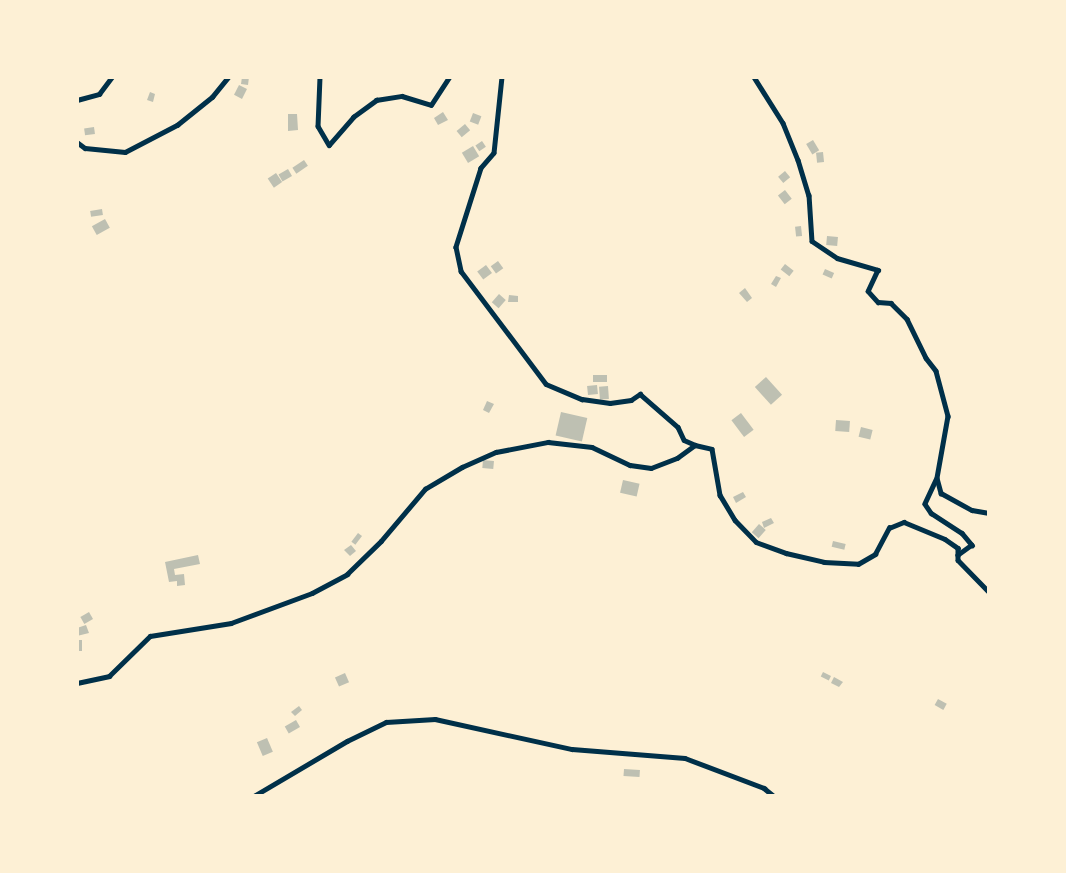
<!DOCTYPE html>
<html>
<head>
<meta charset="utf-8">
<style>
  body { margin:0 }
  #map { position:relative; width:1066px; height:873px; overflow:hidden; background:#fdf0d5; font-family:Arial,sans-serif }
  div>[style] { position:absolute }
  .building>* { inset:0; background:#bec0b2; transform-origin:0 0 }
  .minor>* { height:4.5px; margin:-2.25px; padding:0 2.25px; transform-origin:2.25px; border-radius:2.25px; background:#003049 }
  span { translate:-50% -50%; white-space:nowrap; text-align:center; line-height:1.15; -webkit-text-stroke:5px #fdf0d5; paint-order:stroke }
  .frame { position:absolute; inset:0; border:79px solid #fdf0d5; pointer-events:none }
</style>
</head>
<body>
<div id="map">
  <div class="building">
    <div style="clip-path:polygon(242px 77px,249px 77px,248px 85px,241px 84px)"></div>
    <div style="left:239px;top:85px;width:9px;height:11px;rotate:27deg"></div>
    <div style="clip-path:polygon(150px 92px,155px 94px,153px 102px,147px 100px)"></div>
    <div style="clip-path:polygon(443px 112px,448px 120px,438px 125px,434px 118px)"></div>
    <div style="left:473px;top:113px;width:9px;height:9px;rotate:21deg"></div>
    <div style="clip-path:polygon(288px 114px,297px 114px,298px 130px,288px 131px)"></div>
    <div style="left:465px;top:124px;width:8px;height:11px;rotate:50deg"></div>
    <div style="left:94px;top:127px;width:7px;height:10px;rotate:82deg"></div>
    <div style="left:813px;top:140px;width:12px;height:8px;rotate:59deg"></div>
    <div style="left:482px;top:141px;width:7px;height:8px;rotate:56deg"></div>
    <div style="left:473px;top:146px;width:12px;height:13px;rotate:59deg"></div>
    <div style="left:823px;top:152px;width:10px;height:7px;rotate:84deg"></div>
    <div style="left:304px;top:160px;width:7px;height:14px;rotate:56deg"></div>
    <div style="left:288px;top:169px;width:8px;height:11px;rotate:60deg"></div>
    <div style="left:785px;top:171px;width:8px;height:9px;rotate:50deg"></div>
    <div style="left:276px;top:173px;width:11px;height:10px;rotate:56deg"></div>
    <div style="left:785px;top:190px;width:11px;height:9px;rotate:52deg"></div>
    <div style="left:102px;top:209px;width:6px;height:12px;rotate:81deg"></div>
    <div style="left:105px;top:219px;width:10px;height:15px;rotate:61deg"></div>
    <div style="left:801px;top:226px;width:10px;height:6px;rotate:84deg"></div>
    <div style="left:827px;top:236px;width:11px;height:9px;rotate:5deg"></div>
    <div style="left:498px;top:261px;width:9px;height:9px;rotate:54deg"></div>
    <div style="left:785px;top:264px;width:11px;height:7px;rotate:38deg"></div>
    <div style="left:486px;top:265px;width:10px;height:11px;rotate:53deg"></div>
    <div style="left:825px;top:269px;width:10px;height:6px;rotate:24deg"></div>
    <div style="clip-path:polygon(776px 276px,781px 278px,776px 287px,771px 284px)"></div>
    <div style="clip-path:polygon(745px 288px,752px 298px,747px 302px,739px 293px)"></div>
    <div style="left:499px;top:294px;width:9px;height:11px;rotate:41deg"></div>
    <div style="clip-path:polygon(509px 295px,518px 296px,518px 302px,508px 302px)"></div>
    <div style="left:607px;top:375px;width:7px;height:14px;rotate:90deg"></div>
    <div style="left:766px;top:377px;width:24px;height:15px;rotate:48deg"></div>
    <div style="left:597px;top:385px;width:9px;height:10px;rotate:84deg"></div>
    <div style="left:608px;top:386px;width:13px;height:9px;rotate:86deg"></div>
    <div style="clip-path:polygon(487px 401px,494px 404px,489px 413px,483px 410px)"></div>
    <div style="left:561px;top:412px;width:27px;height:24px;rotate:13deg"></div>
    <div style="left:741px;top:413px;width:21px;height:12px;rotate:53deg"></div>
    <div style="left:836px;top:420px;width:14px;height:11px;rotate:4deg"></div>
    <div style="left:861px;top:427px;width:12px;height:10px;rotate:14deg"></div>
    <div style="left:483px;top:460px;width:11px;height:8px;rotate:5deg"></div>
    <div style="left:623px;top:480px;width:17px;height:13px;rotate:13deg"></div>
    <div style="clip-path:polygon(743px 492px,746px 497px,736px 503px,733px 497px)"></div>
    <div style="clip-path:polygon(771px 518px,774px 523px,764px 528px,762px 522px)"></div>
    <div style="left:759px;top:524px;width:9px;height:11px;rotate:41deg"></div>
    <div style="left:358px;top:533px;width:5px;height:11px;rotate:37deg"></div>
    <div style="left:833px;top:541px;width:13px;height:6px;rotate:13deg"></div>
    <div style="clip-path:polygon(351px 545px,356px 551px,350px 556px,344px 550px)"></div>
    <div style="clip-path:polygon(198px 555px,200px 564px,174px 569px,175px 575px,184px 574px,185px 585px,177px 586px,177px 581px,169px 582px,165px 562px)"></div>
    <div style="left:89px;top:612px;width:8px;height:10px;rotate:60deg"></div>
    <div style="clip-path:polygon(86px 625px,89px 633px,77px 636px,77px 628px)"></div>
    <div style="left:82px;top:640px;width:11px;height:5px;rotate:90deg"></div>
    <div style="left:823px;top:672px;width:9px;height:5px;rotate:27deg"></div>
    <div style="left:345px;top:673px;width:10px;height:11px;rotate:66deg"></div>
    <div style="clip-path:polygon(834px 677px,843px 682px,839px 687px,831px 683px)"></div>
    <div style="left:938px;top:699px;width:10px;height:7px;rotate:29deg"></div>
    <div style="clip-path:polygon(299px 706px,302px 710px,295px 716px,291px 712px)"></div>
    <div style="left:296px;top:720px;width:8px;height:13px;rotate:60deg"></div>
    <div style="left:267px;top:738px;width:15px;height:11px;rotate:67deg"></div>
    <div style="left:624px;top:769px;width:16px;height:7px;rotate:4deg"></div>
  </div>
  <div class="minor">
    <div style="left:320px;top:77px;width:49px;rotate:92.3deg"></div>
    <div style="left:318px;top:126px;width:22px;rotate:60deg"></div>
    <div style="left:329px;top:145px;width:37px;rotate:-49deg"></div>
    <div style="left:353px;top:117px;width:29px;rotate:-36deg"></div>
    <div style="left:376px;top:100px;width:26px;rotate:-9deg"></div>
    <div style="left:402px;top:96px;width:30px;rotate:17deg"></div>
    <div style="left:431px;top:105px;width:33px;rotate:-57deg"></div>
    <div style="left:502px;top:77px;width:76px;rotate:96deg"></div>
    <div style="left:494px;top:153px;width:20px;rotate:131deg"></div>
    <div style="left:481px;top:168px;width:83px;rotate:107.6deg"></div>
    <div style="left:456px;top:247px;width:25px;rotate:78deg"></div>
    <div style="left:461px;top:271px;width:141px;rotate:53deg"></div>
    <div style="left:546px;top:384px;width:39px;rotate:23deg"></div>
    <div style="left:582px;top:399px;width:28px;rotate:8deg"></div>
    <div style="left:610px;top:403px;width:21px;rotate:-8deg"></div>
    <div style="left:631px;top:400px;width:11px;rotate:-34deg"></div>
    <div style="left:640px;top:394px;width:50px;rotate:41deg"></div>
    <div style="left:678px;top:427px;width:14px;rotate:65deg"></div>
    <div style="left:684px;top:440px;width:12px;rotate:24deg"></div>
    <div style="left:754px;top:77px;width:54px;rotate:57.8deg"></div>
    <div style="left:783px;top:123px;width:40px;rotate:68deg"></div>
    <div style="left:798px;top:160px;width:37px;rotate:73deg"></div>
    <div style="left:809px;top:195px;width:46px;rotate:86.3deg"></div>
    <div style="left:812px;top:241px;width:30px;rotate:34deg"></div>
    <div style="left:837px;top:258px;width:43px;rotate:16.3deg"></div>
    <div style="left:878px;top:270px;width:23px;rotate:115deg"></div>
    <div style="left:868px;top:291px;width:15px;rotate:48deg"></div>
    <div style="left:878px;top:302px;width:13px;rotate:4deg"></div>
    <div style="left:891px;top:303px;width:23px;rotate:45deg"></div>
    <div style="left:907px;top:319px;width:43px;rotate:64deg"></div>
    <div style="left:926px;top:358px;width:16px;rotate:52deg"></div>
    <div style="left:936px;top:371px;width:47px;rotate:75.1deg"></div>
    <div style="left:948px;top:416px;width:63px;rotate:100.1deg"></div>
    <div style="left:937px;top:478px;width:16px;rotate:75deg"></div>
    <div style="left:941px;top:493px;width:35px;rotate:29deg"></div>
    <div style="left:972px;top:510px;width:17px;rotate:10deg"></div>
    <div style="left:77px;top:100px;width:23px;rotate:-15deg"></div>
    <div style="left:99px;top:94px;width:21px;rotate:-53deg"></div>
    <div style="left:77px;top:142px;width:10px;rotate:37deg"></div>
    <div style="left:85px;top:148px;width:40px;rotate:5.7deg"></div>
    <div style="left:125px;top:152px;width:59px;rotate:-27.4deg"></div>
    <div style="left:177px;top:125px;width:45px;rotate:-38.7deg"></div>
    <div style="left:212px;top:97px;width:26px;rotate:-51deg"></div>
    <div style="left:936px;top:480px;width:26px;rotate:115deg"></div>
    <div style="left:925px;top:504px;width:11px;rotate:56deg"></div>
    <div style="left:931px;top:513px;width:37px;rotate:33deg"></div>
    <div style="left:962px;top:533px;width:16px;rotate:50deg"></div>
    <div style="left:972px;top:545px;width:17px;rotate:144deg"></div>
    <div style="left:958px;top:555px;width:5px;rotate:90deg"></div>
    <div style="left:958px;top:560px;width:45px;rotate:45.9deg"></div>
    <div style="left:77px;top:683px;width:33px;rotate:-12deg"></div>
    <div style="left:109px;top:676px;width:57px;rotate:-44.3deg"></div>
    <div style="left:150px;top:636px;width:82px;rotate:-9.1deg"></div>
    <div style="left:231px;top:623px;width:86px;rotate:-20.3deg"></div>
    <div style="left:312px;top:593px;width:40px;rotate:-28deg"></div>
    <div style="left:347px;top:574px;width:47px;rotate:-44.1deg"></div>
    <div style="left:381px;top:541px;width:68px;rotate:-49.8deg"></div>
    <div style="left:425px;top:489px;width:43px;rotate:-30.7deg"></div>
    <div style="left:462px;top:467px;width:37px;rotate:-24deg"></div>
    <div style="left:496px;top:452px;width:53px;rotate:-10.9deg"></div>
    <div style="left:548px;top:442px;width:44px;rotate:6.5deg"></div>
    <div style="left:592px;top:447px;width:42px;rotate:25.3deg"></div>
    <div style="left:630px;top:465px;width:21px;rotate:8deg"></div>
    <div style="left:651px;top:468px;width:28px;rotate:-21deg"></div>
    <div style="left:677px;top:458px;width:22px;rotate:-36deg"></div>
    <div style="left:695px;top:445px;width:17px;rotate:13deg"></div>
    <div style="left:712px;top:449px;width:47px;rotate:80.1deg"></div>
    <div style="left:720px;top:495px;width:29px;rotate:59deg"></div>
    <div style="left:735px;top:520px;width:30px;rotate:46deg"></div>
    <div style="left:756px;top:542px;width:32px;rotate:20deg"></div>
    <div style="left:786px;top:553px;width:39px;rotate:13deg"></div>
    <div style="left:824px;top:562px;width:34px;rotate:3deg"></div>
    <div style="left:858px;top:564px;width:20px;rotate:-30deg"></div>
    <div style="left:875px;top:554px;width:30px;rotate:-62deg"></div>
    <div style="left:889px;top:528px;width:16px;rotate:-22deg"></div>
    <div style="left:904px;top:522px;width:44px;rotate:22.5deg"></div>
    <div style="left:945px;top:539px;width:16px;rotate:35deg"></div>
    <div style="left:958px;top:548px;width:7px;rotate:90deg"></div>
    <div style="left:254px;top:796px;width:108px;rotate:-30.6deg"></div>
    <div style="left:347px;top:741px;width:43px;rotate:-26deg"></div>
    <div style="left:386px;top:722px;width:49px;rotate:-3.5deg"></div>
    <div style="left:435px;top:719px;width:140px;rotate:12.4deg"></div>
    <div style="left:572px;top:749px;width:113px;rotate:4.6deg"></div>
    <div style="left:685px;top:758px;width:85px;rotate:20.8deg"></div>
    <div style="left:764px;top:788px;width:13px;rotate:39deg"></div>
  </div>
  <div class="frame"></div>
</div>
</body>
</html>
